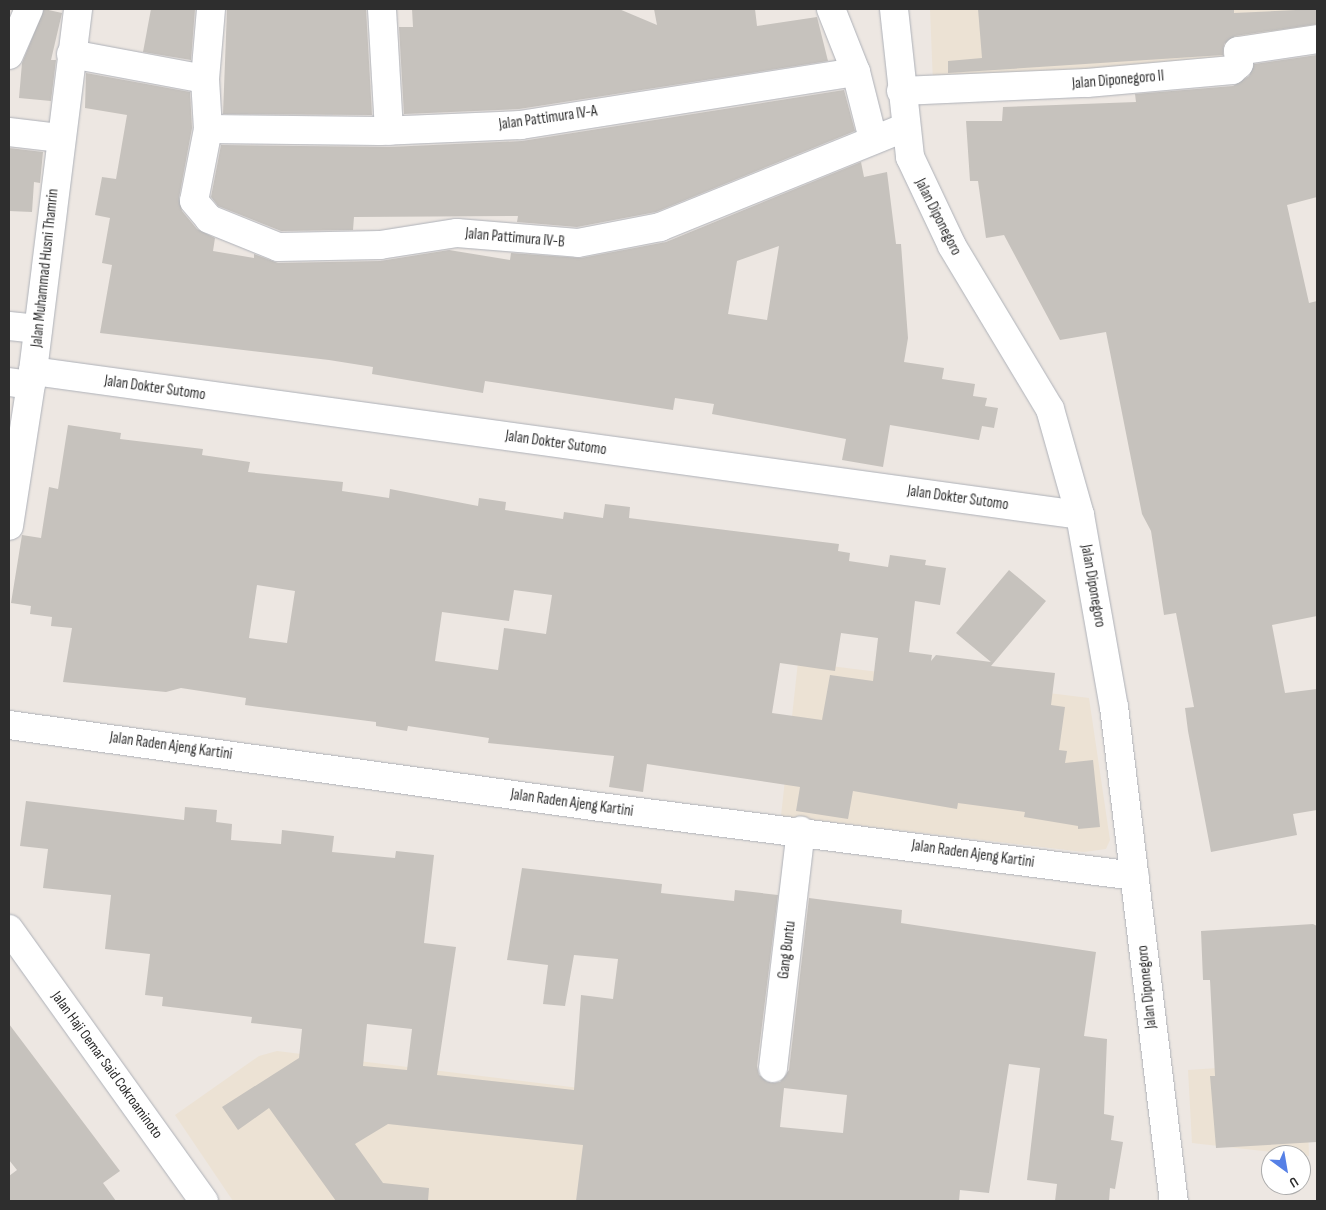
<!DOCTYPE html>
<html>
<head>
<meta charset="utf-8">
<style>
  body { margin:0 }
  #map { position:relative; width:1326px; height:1210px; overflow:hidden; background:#ede7e2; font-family:"Sofia Sans Condensed",sans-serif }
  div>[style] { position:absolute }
  .education>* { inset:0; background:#ece2d4 }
  .building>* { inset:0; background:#c6c2bd }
  .roads { filter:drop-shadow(0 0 1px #aeb1b8) drop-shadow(0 0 1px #aeb1b8) }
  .minor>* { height:28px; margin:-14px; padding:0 14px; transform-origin:14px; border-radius:14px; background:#fff }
  .tertiary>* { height:28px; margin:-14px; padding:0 14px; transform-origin:14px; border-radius:14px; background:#fff }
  span { translate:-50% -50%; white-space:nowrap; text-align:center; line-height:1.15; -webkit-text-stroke:4px #fff; paint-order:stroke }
  .street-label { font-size:15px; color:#2e2e2e }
  .frame { position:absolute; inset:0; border:10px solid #2e2e2e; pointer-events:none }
  .north { position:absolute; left:1261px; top:1145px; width:50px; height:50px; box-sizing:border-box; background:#fff; border:1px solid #ababab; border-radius:50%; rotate:148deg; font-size:14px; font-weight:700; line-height:20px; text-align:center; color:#2e2e2e }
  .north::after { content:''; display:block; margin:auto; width:18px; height:22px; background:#5680e6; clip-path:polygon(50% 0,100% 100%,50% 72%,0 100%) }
</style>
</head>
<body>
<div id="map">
  <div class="education">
    <div style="clip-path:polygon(930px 9px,1317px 9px,1317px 33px,1228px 64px,933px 83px)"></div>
    <div style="clip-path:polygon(798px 662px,1089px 698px,1110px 840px,1106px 849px,1084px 852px,781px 816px)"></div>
    <div style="clip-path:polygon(277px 1051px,653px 1097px,640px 1201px,233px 1201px,175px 1115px,259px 1056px)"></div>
    <div style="clip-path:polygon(1306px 1062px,1309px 1156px,1192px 1143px,1188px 1070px)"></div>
  </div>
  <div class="building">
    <div style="clip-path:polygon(44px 9px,62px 13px,51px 60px,56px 60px,51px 101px,19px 98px,22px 63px)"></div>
    <div style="clip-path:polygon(151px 9px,195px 9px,191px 60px,143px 52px)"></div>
    <div style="clip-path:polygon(280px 9px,366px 9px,372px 115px,223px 114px,227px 10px)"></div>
    <div style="clip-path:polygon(412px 9px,619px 9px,657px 25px,654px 9px,755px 9px,757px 26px,817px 17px,828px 61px,519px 109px,404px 114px,399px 27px,413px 27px)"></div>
    <div style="clip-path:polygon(978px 9px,1234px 9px,1234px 13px,1317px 9px,1317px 24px,1235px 36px,1224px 44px,1223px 55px,948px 73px,948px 61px,982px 58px)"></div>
    <div style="clip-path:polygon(1317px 55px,1317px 197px,1287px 205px,1309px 303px,1317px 301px,1317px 616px,1272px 625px,1285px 693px,1317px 689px,1317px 810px,1293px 814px,1297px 835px,1211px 852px,1188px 731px,1185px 708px,1194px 707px,1176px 613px,1164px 615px,1151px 531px,1142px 514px,1106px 332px,1060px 340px,1004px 235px,986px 238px,978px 181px,970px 181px,966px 121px,1002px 121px,1003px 107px,1136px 102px,1135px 94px,1233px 86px,1249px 76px,1254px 64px)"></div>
    <div style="clip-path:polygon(evenodd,86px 73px,190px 92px,192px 128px,179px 198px,182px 211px,197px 229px,215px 238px,213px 251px,254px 258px,254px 254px,278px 263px,380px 261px,449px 250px,510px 260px,511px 253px,581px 258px,666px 242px,861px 162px,864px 177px,887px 172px,896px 244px,901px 244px,908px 338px,904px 362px,944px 368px,942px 379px,975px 384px,973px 396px,987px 398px,985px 406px,998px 408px,994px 428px,982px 426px,979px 440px,890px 425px,883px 467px,842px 460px,846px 439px,712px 414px,714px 404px,675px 398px,673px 410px,485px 381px,483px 393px,372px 374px,373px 367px,329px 360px,100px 333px,112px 265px,102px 263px,110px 218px,95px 215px,102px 177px,116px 179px,127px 115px,85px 108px,86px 73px,779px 246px,767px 320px,728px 314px,737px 261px,779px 246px)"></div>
    <div style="clip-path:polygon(844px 90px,855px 131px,656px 212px,577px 227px,517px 222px,518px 216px,354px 217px,353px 230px,281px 231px,218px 206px,211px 197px,221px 145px,389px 147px,522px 141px)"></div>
    <div style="clip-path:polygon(9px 148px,43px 152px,40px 183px,34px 182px,32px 212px,9px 211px)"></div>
    <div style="clip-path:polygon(evenodd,68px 425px,121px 433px,120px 439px,203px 449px,202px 455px,250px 462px,248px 472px,343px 482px,342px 491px,389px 498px,390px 489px,478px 506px,479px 498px,506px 502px,505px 510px,563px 519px,564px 512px,603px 518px,605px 504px,630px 507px,629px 518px,839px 544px,838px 551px,850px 553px,849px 561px,888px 567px,890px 555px,926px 560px,925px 565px,946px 568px,940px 605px,915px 601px,909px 652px,932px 655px,931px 661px,936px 655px,991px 662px,956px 633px,1009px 570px,1046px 601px,991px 666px,1055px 673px,1051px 705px,1065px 707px,1059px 750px,1067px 751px,1065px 763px,1093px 760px,1100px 827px,1078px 829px,1078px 826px,1024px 817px,1025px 812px,958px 803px,957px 809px,853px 791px,848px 819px,796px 811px,800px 787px,647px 764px,643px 792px,609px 787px,614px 756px,488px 743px,489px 738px,408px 726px,407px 731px,376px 726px,376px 722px,245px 705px,246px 698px,181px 688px,166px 692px,63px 682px,72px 628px,51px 626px,52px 617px,30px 614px,31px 606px,11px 603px,22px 535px,41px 538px,49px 487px,58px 489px,68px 425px,257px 585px,295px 591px,287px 643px,249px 638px,257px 585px,68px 425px,514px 590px,552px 595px,546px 634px,504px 628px,498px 670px,435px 661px,442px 612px,509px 621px,514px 590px,68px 425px,841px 633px,878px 638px,873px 681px,830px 675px,822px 720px,772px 713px,780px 663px,835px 671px,841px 633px)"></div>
    <div style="clip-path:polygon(evenodd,26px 801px,184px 820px,185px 807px,217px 810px,216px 822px,232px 824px,231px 840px,281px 844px,282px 830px,334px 836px,332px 852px,395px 858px,396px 851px,434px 855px,424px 943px,456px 947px,437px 1075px,574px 1090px,581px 995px,613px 999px,618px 959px,574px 955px,565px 1006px,543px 1004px,548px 965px,507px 960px,522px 868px,662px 884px,661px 893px,734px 901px,735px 890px,778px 895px,757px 1066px,759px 1075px,771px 1083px,780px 1082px,789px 1070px,809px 898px,902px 910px,901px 923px,1096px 952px,1084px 1036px,1107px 1039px,1104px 1114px,1114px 1116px,1111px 1140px,1123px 1142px,1115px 1189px,1110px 1188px,1109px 1201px,1055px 1201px,1057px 1184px,1027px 1180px,1040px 1068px,1009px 1064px,989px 1193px,960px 1190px,959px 1201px,576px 1201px,583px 1145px,388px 1124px,355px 1144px,383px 1183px,429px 1188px,428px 1201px,336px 1201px,269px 1108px,238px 1130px,222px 1107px,299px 1058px,302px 1029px,251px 1023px,252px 1017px,162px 1006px,163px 997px,145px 995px,150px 954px,105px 949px,111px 895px,43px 888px,48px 849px,20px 846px,26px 801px,367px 1024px,412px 1029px,407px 1070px,363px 1066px,367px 1024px,26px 801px,784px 1088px,847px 1095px,843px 1133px,780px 1127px,784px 1088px)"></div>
    <div style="clip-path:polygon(1313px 924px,1317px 926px,1317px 1142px,1216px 1148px,1210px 1076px,1215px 1076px,1210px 980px,1203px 980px,1201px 931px)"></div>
    <div style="clip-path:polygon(9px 1024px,120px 1171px,103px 1183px,116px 1201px,9px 1201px,9px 1176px,17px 1170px,9px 1160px)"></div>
  </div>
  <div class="roads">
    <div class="minor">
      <div style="left:211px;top:9px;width:70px;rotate:94.9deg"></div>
      <div style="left:205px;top:79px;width:50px;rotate:86.6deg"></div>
      <div style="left:208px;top:129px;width:73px;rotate:101deg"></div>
      <div style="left:194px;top:201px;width:23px;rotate:50deg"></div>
      <div style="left:209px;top:219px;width:74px;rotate:22.1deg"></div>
      <div style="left:278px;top:247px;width:102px;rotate:-1.1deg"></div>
      <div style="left:380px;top:245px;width:78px;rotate:-8.9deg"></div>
      <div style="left:457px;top:233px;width:121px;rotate:4.7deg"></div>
      <div style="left:578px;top:243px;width:84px;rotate:-11deg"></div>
      <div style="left:660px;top:227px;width:263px;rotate:-22.1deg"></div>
      <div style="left:382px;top:9px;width:122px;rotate:86.7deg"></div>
      <div style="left:831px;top:9px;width:68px;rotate:68.4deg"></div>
      <div style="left:856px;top:72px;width:69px;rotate:75.8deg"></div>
      <div style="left:71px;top:54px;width:136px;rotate:10.6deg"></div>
      <div style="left:9px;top:55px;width:50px;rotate:-66.5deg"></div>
      <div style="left:901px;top:91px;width:186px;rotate:-2.5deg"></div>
      <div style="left:1087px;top:83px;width:146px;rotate:-5.1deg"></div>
      <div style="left:1232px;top:70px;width:9px;rotate:-41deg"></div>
      <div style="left:1239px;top:64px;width:13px;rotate:-94deg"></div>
      <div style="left:1238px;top:51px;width:80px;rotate:-8.6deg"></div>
      <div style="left:208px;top:129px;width:172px;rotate:0.7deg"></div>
      <div style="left:380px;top:131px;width:141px;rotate:-2.4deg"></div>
      <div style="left:521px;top:125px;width:339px;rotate:-9deg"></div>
      <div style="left:9px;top:132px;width:50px;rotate:6.8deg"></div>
      <div style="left:9px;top:326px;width:29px;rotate:6deg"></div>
      <div style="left:33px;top:371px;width:1057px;rotate:7.83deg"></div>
      <div style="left:9px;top:382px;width:22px;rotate:8deg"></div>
      <div style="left:9px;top:725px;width:597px;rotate:7.9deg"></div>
      <div style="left:600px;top:807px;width:539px;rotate:7.35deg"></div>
      <div style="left:773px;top:1068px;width:239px;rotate:-83.3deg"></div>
    </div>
    <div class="tertiary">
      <div style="left:894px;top:9px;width:149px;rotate:83.8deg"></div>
      <div style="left:910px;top:157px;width:98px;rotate:64.7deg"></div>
      <div style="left:952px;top:246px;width:190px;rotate:59deg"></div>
      <div style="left:1050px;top:409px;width:110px;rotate:74.2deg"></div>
      <div style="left:1080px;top:515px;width:195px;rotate:80deg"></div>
      <div style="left:1114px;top:707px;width:498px;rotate:83.1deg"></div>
      <div style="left:9px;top:526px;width:157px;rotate:-81.2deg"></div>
      <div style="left:33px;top:371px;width:365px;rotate:-82.9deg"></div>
      <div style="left:9px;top:929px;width:335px;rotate:54.4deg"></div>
    </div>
  </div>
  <div class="street-label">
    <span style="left:1118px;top:80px;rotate:-5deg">Jalan Diponegoro II</span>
    <span style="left:548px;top:118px;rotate:-8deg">Jalan Pattimura IV-A</span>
    <span style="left:938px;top:217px;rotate:63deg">Jalan Diponegoro</span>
    <span style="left:515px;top:238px;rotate:5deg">Jalan Pattimura IV-B</span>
    <span style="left:45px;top:268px;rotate:-84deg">Jalan Muhammad Husni Thamrin</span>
    <span style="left:155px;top:388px;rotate:8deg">Jalan Dokter Sutomo</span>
    <span style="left:556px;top:443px;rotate:8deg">Jalan Dokter Sutomo</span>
    <span style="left:958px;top:498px;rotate:8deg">Jalan Dokter Sutomo</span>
    <span style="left:1093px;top:586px;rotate:80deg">Jalan Diponegoro</span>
    <span style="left:171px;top:746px;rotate:8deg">Jalan Raden Ajeng Kartini</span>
    <span style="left:572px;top:803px;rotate:8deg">Jalan Raden Ajeng Kartini</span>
    <span style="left:973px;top:854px;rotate:8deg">Jalan Raden Ajeng Kartini</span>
    <span style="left:787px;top:950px;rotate:-83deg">Gang Buntu</span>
    <span style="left:1147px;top:987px;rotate:-96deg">Jalan Diponegoro</span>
    <span style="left:107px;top:1065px;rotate:54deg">Jalan Haji Oemar Said Cokroaminoto</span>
  </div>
  <div class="frame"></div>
  <div class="north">U</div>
</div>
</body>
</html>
